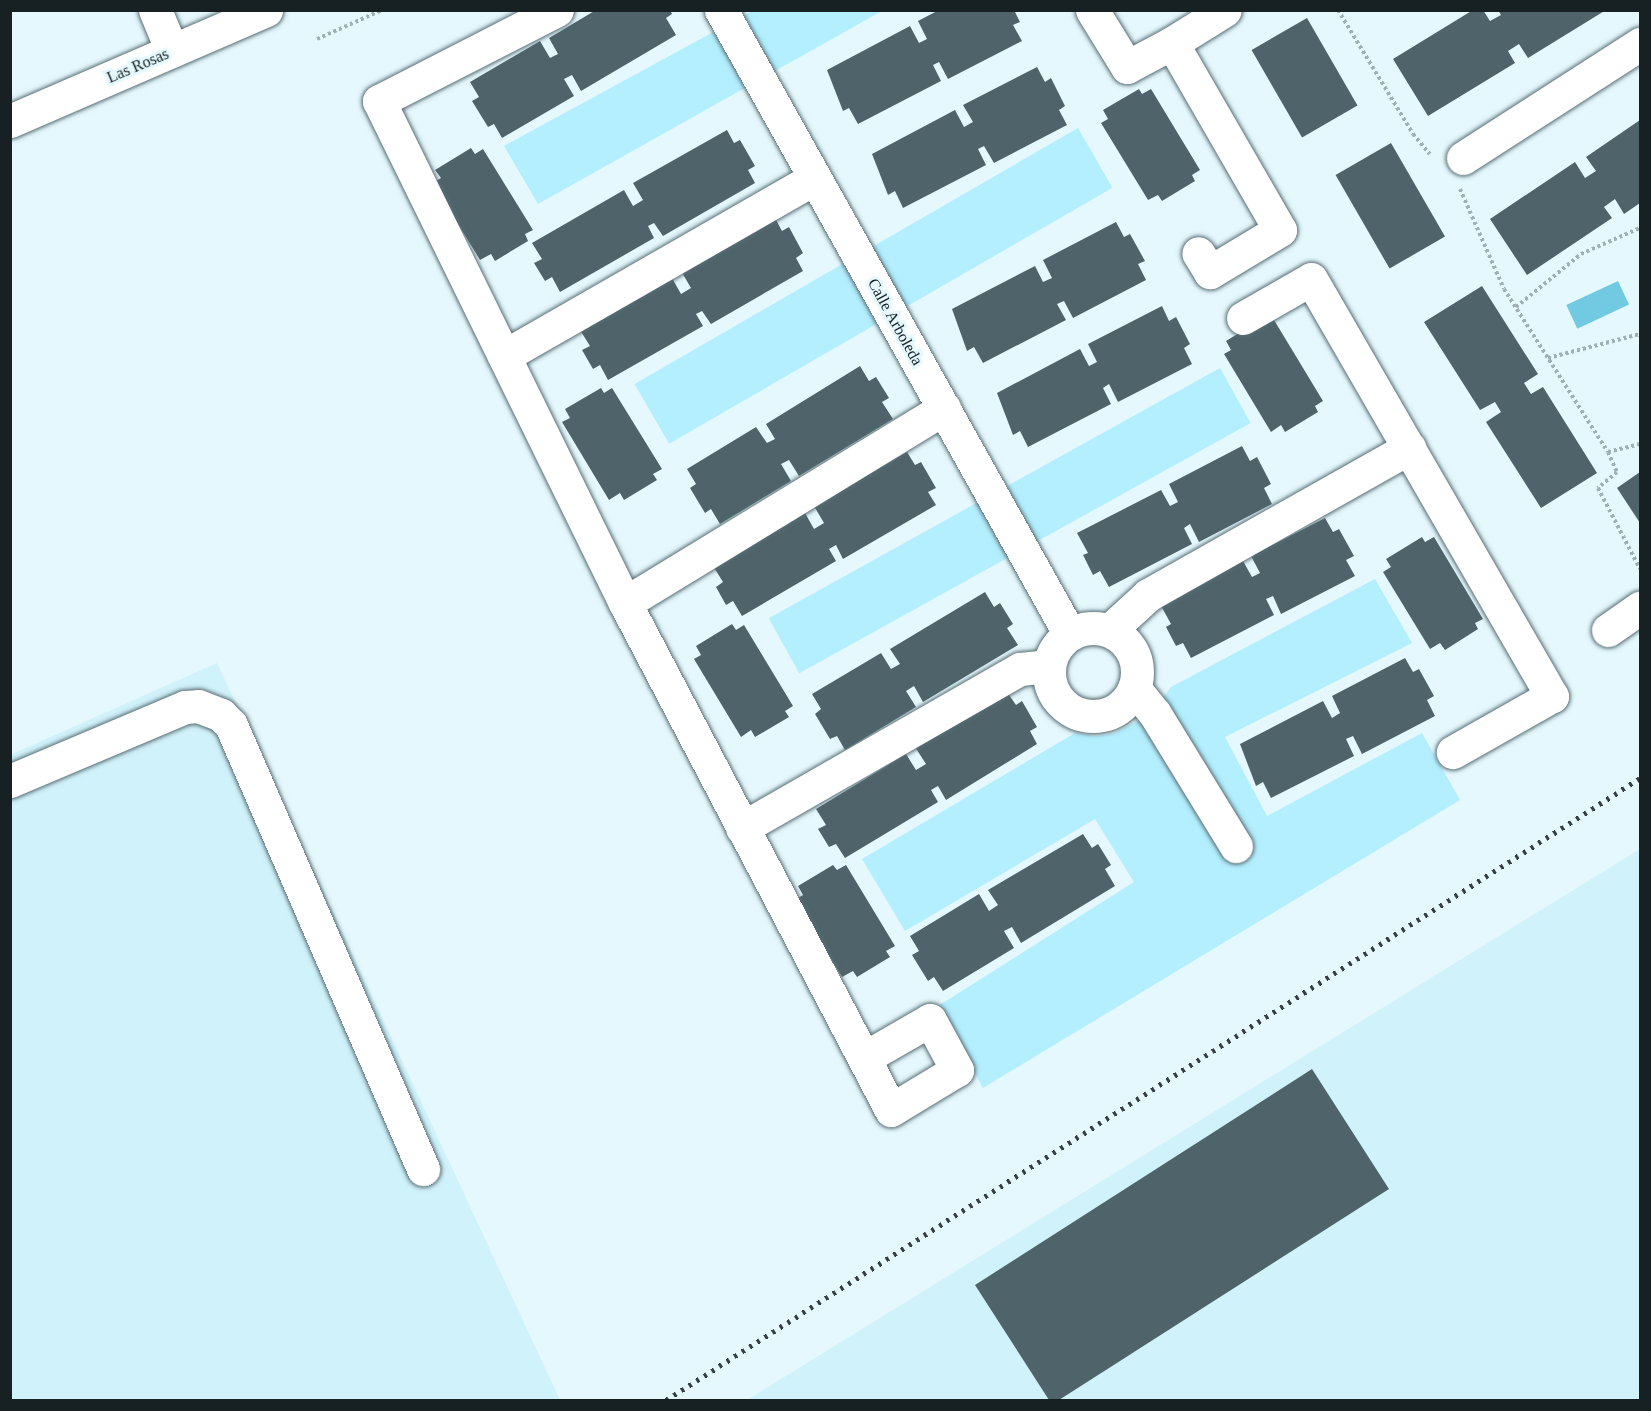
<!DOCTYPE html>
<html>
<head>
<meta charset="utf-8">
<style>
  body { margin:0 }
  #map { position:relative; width:1651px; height:1411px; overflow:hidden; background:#e4f8fd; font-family:Georgia,serif }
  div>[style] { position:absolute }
  .built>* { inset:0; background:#d0f2fb }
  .green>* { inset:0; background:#b3efff; transform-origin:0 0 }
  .water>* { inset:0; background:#71cae1; transform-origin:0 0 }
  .building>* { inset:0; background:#4e646a; transform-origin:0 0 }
  .path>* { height:4px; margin-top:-2px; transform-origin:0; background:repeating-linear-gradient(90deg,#a0b1b5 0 3px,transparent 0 6px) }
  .roads { filter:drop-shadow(0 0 2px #586d74) drop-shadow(0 0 2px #586d74) }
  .minor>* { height:33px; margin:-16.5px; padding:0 16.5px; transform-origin:16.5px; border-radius:16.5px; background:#fff }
  .minor>.ring { margin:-16.5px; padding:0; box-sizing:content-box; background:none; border:33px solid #fff; border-radius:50% }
  .rail>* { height:4.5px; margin-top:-2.25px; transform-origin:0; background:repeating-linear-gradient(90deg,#343e42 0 3px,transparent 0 9px) }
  span { translate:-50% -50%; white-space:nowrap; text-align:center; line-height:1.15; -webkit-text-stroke:6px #e4f8fd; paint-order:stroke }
  .street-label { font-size:16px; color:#172023 }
  .frame { position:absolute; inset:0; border:12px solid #172023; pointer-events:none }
</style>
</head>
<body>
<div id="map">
  <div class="built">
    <div style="clip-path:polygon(217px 663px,560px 1400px,11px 1400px,10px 755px)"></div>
    <div style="clip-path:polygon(1640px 849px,1640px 1400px,747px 1400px)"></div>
  </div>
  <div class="green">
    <div style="clip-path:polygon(752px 11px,882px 11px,538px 204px,504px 146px)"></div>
    <div style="left:1078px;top:128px;width:69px;height:512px;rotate:60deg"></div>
    <div style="left:1220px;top:368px;width:63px;height:516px;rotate:61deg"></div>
    <div style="clip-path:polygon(1375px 579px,1412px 643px,1225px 737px,1267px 816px,1422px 733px,1460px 800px,983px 1088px,938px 1006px,1134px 882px,1095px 819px,905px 931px,862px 859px,1075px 733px,1097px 736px,1115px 733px,1138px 721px,1157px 706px,1171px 687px)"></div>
  </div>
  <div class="water">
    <div style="left:1618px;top:281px;width:26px;height:57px;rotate:65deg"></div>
  </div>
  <div class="building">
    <div style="clip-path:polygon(596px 10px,670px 10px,672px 14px,666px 18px,676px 35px,581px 91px,572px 75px,564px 79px,574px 96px,502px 138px,494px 124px,488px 127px,472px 101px,479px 97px,470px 82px,540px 41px,550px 58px,558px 54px,549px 38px)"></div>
    <div style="clip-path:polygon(939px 10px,1014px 10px,1020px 22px,1013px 25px,1022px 41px,948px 79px,939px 62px,933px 65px,941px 81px,858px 124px,849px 108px,843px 111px,827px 70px,910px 26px,919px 43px,927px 39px,918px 21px)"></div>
    <div style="clip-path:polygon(1473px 10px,1483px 10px,1490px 21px,1501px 15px,1498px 10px,1606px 10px,1528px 58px,1519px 44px,1508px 51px,1515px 63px,1428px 116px,1393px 59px)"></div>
    <div style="left:1307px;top:18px;width:101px;height:64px;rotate:60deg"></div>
    <div style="clip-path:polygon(1037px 67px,1045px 82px,1051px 78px,1065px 106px,1059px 110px,1067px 125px,994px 163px,984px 146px,978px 149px,986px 165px,903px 208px,895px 191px,888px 195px,872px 154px,955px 110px,964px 127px,973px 122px,963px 105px)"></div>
    <div style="clip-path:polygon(1139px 89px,1142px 94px,1151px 89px,1200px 170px,1192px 175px,1195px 181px,1162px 201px,1158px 195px,1148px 200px,1101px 123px,1108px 119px,1103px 110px)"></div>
    <div style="clip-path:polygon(1640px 120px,1640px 203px,1624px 214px,1615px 199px,1604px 207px,1612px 218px,1527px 275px,1490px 219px,1575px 162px,1585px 178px,1596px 171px,1586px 157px)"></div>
    <div style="clip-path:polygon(727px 130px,734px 143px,740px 140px,755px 166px,748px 170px,755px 183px,663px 236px,654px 223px,648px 226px,654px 238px,560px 292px,552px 277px,545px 281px,534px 263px,542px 259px,532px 243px,624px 190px,633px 206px,643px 200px,633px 183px)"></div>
    <div style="left:1391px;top:143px;width:108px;height:64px;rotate:60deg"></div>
    <div style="clip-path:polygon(471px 148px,475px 154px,483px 149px,533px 230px,525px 234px,528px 241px,495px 261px,491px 254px,480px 260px,433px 183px,441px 178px,435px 170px)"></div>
    <div style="clip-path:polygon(775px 218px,782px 231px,789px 227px,803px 253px,796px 258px,803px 271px,711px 324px,702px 311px,696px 314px,703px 326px,608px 380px,600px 365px,593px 369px,582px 350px,590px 346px,580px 330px,672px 278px,681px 294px,691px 288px,681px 271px)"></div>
    <div style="clip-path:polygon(1116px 222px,1124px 237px,1130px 234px,1145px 261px,1138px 264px,1146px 280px,1073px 318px,1064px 301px,1057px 304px,1066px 320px,983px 363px,974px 347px,967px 351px,952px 309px,1035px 266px,1043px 282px,1052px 278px,1043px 260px)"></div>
    <div style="clip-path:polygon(1482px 286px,1538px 374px,1524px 383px,1531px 394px,1543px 387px,1597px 473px,1541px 508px,1486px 422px,1501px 412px,1495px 402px,1480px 410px,1424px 322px)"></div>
    <div style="clip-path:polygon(1162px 306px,1169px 321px,1176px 317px,1190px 344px,1184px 348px,1192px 364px,1118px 402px,1109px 384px,1103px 388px,1111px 404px,1028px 447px,1020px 431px,1013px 435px,997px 393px,1080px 349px,1089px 366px,1097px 362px,1088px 344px)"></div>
    <div style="clip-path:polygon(1262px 319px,1265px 325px,1274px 320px,1323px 401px,1315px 406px,1318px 412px,1285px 432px,1281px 425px,1271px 432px,1224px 354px,1231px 350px,1226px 341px)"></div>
    <div style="clip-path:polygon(860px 366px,869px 381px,876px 377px,889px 398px,882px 402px,893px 419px,799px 476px,789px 460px,781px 464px,791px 481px,720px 524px,711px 509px,705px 513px,690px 488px,696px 484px,687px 469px,756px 427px,767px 443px,775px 439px,766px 424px)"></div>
    <div style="clip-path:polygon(601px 388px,604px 393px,612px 388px,662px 469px,653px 474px,657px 480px,624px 500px,620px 493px,609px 500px,562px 422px,570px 418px,565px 409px)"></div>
    <div style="clip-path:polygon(1242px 446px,1250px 461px,1257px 457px,1271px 484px,1264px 488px,1272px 504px,1199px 542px,1190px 524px,1184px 528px,1192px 544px,1109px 587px,1100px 571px,1093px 575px,1083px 555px,1088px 553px,1077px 533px,1161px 490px,1170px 506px,1178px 502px,1169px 484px)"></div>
    <div style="clip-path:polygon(907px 452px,915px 465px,921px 462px,936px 488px,928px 492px,936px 505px,843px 559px,836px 545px,829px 549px,836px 561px,742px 616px,733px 601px,726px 605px,716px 587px,723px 582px,713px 566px,805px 513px,814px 529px,824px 523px,814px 506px)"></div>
    <div style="clip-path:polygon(1640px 472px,1640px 523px,1617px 488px)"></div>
    <div style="clip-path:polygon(1325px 518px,1333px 532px,1339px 529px,1354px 556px,1346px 560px,1355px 576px,1281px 614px,1273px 596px,1266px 599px,1274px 615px,1191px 658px,1183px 643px,1176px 646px,1166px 627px,1171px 624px,1160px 604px,1243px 561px,1252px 577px,1260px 573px,1251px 556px)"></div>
    <div style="clip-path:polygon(1422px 537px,1425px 542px,1434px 537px,1483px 619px,1475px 623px,1478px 629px,1445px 650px,1440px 643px,1430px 649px,1383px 572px,1391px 567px,1386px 559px)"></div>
    <div style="clip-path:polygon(985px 592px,994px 607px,1000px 603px,1013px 624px,1007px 628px,1018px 645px,923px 702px,914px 686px,906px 691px,916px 707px,845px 750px,837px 736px,830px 739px,815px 714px,821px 709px,812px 694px,881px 653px,891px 669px,900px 664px,890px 649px)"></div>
    <div style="clip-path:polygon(732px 624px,736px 630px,744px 625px,793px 706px,785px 711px,789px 717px,755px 737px,751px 730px,741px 737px,694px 659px,701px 655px,696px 646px)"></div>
    <div style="clip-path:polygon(1405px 658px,1413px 672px,1419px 669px,1434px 696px,1427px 700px,1435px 716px,1362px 754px,1353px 736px,1346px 739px,1354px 756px,1271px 798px,1263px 782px,1256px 786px,1240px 744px,1323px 701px,1332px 718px,1340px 713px,1332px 696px)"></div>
    <div style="clip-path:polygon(1007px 692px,1016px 705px,1022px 701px,1037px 727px,1030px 731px,1037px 744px,946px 800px,938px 786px,931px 790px,938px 802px,845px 858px,836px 844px,829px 847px,818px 829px,826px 825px,816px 809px,906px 754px,916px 770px,926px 764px,915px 747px)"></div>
    <div style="clip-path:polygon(1083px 834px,1092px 848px,1098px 844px,1111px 865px,1105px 869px,1115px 886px,1021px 943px,1012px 927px,1004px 931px,1014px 948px,943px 991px,934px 977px,928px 981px,912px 955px,919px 951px,910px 936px,979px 894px,989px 911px,998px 905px,988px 890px)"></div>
    <div style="clip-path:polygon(833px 865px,837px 870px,846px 865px,895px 946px,886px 951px,890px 957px,857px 977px,853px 971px,842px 977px,795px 900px,803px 895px,798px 886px)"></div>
    <div style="clip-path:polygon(1312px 1069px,1389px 1189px,1059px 1400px,1049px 1400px,975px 1285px)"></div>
  </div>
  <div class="path">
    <div style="left:1338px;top:10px;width:145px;rotate:58.8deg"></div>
    <div style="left:1413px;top:134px;width:26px;rotate:50deg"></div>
    <div style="left:317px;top:39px;width:71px;rotate:-24deg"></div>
    <div style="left:1460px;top:189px;width:109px;rotate:66.3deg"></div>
    <div style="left:1504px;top:289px;width:193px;rotate:57.5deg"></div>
    <div style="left:1608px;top:452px;width:33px;rotate:-14deg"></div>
    <div style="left:1516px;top:307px;width:84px;rotate:-39.2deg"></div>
    <div style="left:1581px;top:254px;width:64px;rotate:-23.8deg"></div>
    <div style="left:1548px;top:358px;width:95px;rotate:-14.6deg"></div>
    <div style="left:1608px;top:452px;width:22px;rotate:66deg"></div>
    <div style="left:1617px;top:472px;width:25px;rotate:140deg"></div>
    <div style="left:1598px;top:488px;width:91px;rotate:62.6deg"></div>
  </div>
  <div class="roads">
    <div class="minor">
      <div style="left:155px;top:10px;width:44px;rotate:67.5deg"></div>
      <div style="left:557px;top:10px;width:200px;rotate:152.9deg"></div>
      <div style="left:379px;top:101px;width:559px;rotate:63.89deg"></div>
      <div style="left:721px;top:10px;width:714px;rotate:60.81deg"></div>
      <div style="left:1092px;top:10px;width:67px;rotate:58.4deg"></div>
      <div style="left:1127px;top:67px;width:51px;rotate:-28.1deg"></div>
      <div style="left:1172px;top:43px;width:216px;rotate:60deg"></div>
      <div style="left:1280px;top:230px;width:82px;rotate:149deg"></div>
      <div style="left:1210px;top:272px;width:22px;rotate:-122deg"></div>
      <div style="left:1172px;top:43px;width:62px;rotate:-31.9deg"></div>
      <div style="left:10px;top:121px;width:279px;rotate:-23.4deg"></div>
      <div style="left:1463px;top:158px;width:211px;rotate:-32.8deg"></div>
      <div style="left:1243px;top:318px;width:78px;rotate:-29.8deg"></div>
      <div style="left:1311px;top:279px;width:482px;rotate:60deg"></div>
      <div style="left:1552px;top:696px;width:114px;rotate:150.5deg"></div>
      <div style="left:504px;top:356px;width:358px;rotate:-29.8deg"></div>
      <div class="ring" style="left:1049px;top:628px;width:55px;height:55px"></div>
      <div style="left:1110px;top:630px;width:52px;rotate:-42.6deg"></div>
      <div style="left:1148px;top:595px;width:300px;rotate:-29.4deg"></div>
      <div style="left:1608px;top:630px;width:39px;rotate:-35deg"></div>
      <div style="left:1134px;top:688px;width:33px;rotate:51deg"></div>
      <div style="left:1155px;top:714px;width:155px;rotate:58.5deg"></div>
      <div style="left:10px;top:781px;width:190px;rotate:-22.9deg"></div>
      <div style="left:185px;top:707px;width:13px;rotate:-4deg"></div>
      <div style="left:198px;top:706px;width:25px;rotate:21deg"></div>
      <div style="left:221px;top:715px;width:14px;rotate:45deg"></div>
      <div style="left:231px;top:725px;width:484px;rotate:66.6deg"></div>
      <div style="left:742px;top:828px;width:320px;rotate:-29.8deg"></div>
      <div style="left:1020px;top:669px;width:28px;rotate:-6deg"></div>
      <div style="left:864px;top:1058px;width:76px;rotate:-29.9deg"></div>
      <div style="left:930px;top:1020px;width:57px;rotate:61.6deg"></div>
      <div style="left:957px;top:1070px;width:77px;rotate:148.8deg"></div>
      <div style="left:891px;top:1110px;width:573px;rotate:-117.68deg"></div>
      <div style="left:625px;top:603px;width:374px;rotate:-31.4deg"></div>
    </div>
  </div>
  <div class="rail">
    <div style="left:666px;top:1400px;width:1156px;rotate:-32.56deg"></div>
  </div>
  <div class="street-label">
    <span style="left:138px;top:66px;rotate:-23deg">Las Rosas</span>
    <span style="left:895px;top:322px;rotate:61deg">Calle Arboleda</span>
  </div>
  <div class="frame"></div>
</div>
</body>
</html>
